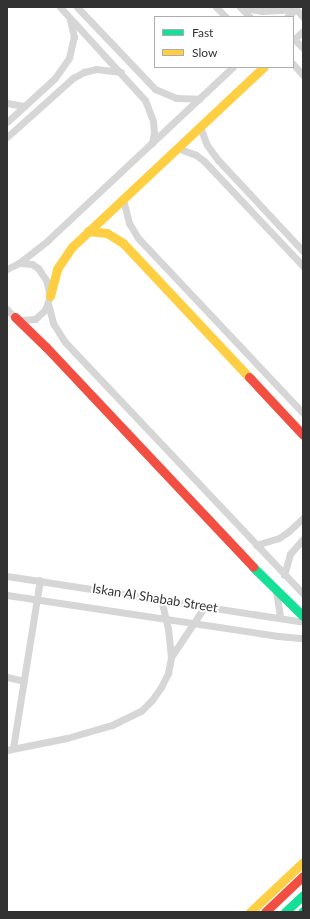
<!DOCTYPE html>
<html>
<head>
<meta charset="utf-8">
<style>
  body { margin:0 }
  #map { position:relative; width:310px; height:919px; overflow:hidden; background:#fff; font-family:Lato,sans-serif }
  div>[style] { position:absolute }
  .street>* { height:7px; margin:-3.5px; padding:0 3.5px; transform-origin:3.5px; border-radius:3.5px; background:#d6d6d6 }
  .fast>* { height:9px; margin:-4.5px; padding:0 4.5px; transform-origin:4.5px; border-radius:4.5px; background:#16e098 }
  .slow>* { height:9px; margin:-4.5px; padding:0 4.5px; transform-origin:4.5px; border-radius:4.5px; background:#ffcf43 }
  .jam>* { height:9px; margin:-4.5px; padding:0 4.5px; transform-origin:4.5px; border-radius:4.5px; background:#f24e42 }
  span { translate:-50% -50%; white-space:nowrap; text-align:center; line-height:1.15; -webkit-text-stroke:4px #fff; paint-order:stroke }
  .street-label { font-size:13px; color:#323232 }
  .frame { position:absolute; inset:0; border:8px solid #323232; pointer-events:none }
  .legend { position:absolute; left:154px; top:16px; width:140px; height:52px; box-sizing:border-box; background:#fff; border:1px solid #adadad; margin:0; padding:5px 7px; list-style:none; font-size:12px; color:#323232 }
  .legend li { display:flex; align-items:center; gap:8px; height:20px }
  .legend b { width:20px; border:1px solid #adadad }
</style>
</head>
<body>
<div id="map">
  <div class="street">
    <div style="left:60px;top:7px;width:126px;rotate:47.6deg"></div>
    <div style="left:145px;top:100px;width:22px;rotate:69deg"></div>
    <div style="left:153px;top:121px;width:11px;rotate:85deg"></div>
    <div style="left:154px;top:132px;width:11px;rotate:100deg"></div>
    <div style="left:77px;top:7px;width:113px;rotate:46.4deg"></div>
    <div style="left:155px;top:89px;width:23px;rotate:23deg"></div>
    <div style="left:176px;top:98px;width:23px;rotate:2deg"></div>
    <div style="left:216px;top:7px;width:14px;rotate:45deg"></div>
    <div style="left:240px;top:7px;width:14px;rotate:45deg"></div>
    <div style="left:241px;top:7px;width:21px;rotate:11deg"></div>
    <div style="left:262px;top:11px;width:34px;rotate:-3deg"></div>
    <div style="left:296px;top:9px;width:11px;rotate:49deg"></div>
    <div style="left:287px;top:17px;width:12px;rotate:-42deg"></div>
    <div style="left:294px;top:39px;width:13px;rotate:45deg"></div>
    <div style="left:293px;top:40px;width:13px;rotate:-42deg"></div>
    <div style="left:293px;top:64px;width:15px;rotate:48deg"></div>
    <div style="left:7px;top:103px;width:17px;rotate:10deg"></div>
    <div style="left:7px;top:122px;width:65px;rotate:-42.5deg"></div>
    <div style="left:55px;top:78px;width:24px;rotate:-55deg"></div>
    <div style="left:69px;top:58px;width:22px;rotate:-77deg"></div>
    <div style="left:74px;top:37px;width:18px;rotate:-103deg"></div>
    <div style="left:200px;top:127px;width:19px;rotate:69deg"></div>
    <div style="left:207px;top:145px;width:19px;rotate:54deg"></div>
    <div style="left:218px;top:160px;width:125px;rotate:47deg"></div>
    <div style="left:7px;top:137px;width:89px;rotate:-41.8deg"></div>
    <div style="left:73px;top:78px;width:13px;rotate:-29deg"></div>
    <div style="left:84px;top:72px;width:12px;rotate:-14deg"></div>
    <div style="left:96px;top:69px;width:25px;rotate:7deg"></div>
    <div style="left:177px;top:148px;width:20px;rotate:20deg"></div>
    <div style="left:196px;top:155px;width:10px;rotate:37deg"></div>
    <div style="left:204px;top:161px;width:144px;rotate:46.7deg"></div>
    <div style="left:123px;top:199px;width:25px;rotate:76deg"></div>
    <div style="left:129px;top:223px;width:17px;rotate:59deg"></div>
    <div style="left:138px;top:238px;width:241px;rotate:46.7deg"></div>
    <div style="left:19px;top:263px;width:37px;rotate:-38deg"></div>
    <div style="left:48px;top:240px;width:253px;rotate:-43.1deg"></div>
    <div style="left:7px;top:269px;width:13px;rotate:-27deg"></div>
    <div style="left:19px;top:263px;width:13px;rotate:4deg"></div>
    <div style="left:32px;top:264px;width:7px;rotate:34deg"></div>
    <div style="left:38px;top:268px;width:14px;rotate:56deg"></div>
    <div style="left:46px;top:280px;width:16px;rotate:76deg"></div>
    <div style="left:50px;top:296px;width:15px;rotate:110deg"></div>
    <div style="left:45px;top:310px;width:13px;rotate:138deg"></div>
    <div style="left:35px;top:319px;width:14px;rotate:176deg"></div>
    <div style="left:21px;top:320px;width:9px;rotate:-153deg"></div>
    <div style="left:13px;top:316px;width:9px;rotate:-131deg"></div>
    <div style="left:48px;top:303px;width:21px;rotate:76deg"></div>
    <div style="left:53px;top:323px;width:22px;rotate:58deg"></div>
    <div style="left:65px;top:342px;width:347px;rotate:46.6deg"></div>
    <div style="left:256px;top:545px;width:24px;rotate:-17deg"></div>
    <div style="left:279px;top:538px;width:12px;rotate:-35deg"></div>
    <div style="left:289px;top:531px;width:19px;rotate:-43deg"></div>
    <div style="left:284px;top:575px;width:22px;rotate:-74deg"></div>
    <div style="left:290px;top:554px;width:20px;rotate:-49deg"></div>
    <div style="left:7px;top:576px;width:300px;rotate:8.8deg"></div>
    <div style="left:276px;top:591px;width:26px;rotate:81deg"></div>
    <div style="left:7px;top:595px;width:274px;rotate:8.6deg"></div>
    <div style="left:278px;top:636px;width:25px;rotate:5deg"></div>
    <div style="left:171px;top:657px;width:61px;rotate:-56.3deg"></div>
    <div style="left:7px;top:677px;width:17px;rotate:13deg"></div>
    <div style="left:13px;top:748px;width:170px;rotate:-80.9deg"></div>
    <div style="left:7px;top:750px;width:61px;rotate:-11.3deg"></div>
    <div style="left:67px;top:738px;width:47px;rotate:-16.1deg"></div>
    <div style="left:112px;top:725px;width:32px;rotate:-26deg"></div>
    <div style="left:141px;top:711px;width:16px;rotate:-45deg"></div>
    <div style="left:152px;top:700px;width:16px;rotate:-55deg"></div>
    <div style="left:161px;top:687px;width:16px;rotate:-63deg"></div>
    <div style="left:168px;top:673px;width:16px;rotate:-79deg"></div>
    <div style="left:171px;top:657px;width:28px;rotate:-96deg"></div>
    <div style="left:168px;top:629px;width:31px;rotate:-103deg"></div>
  </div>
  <div class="fast">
    <div style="left:253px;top:567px;width:70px;rotate:44.4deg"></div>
    <div style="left:285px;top:912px;width:25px;rotate:-43deg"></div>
    <div style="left:302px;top:912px;width:1px;rotate:-45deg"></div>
  </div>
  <div class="slow">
    <div style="left:88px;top:231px;width:19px;rotate:6deg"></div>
    <div style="left:107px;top:233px;width:19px;rotate:32deg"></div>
    <div style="left:123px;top:243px;width:184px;rotate:46.8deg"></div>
    <div style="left:50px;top:296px;width:28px;rotate:-75deg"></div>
    <div style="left:57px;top:269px;width:27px;rotate:-56deg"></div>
    <div style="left:72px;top:247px;width:263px;rotate:-43.2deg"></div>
    <div style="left:250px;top:912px;width:73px;rotate:-43.3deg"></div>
  </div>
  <div class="jam">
    <div style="left:15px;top:317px;width:43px;rotate:44.1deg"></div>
    <div style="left:46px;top:347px;width:302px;rotate:46.7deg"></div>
    <div style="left:249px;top:377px;width:79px;rotate:47deg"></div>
    <div style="left:265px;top:912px;width:52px;rotate:-43.5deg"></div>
  </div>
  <div class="street-label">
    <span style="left:155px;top:598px;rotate:9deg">Iskan Al Shabab Street</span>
  </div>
  <div class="frame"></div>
  <ul class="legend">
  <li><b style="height:5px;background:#16e098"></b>Fast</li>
  <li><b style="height:5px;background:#ffcf43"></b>Slow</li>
  </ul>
</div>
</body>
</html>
